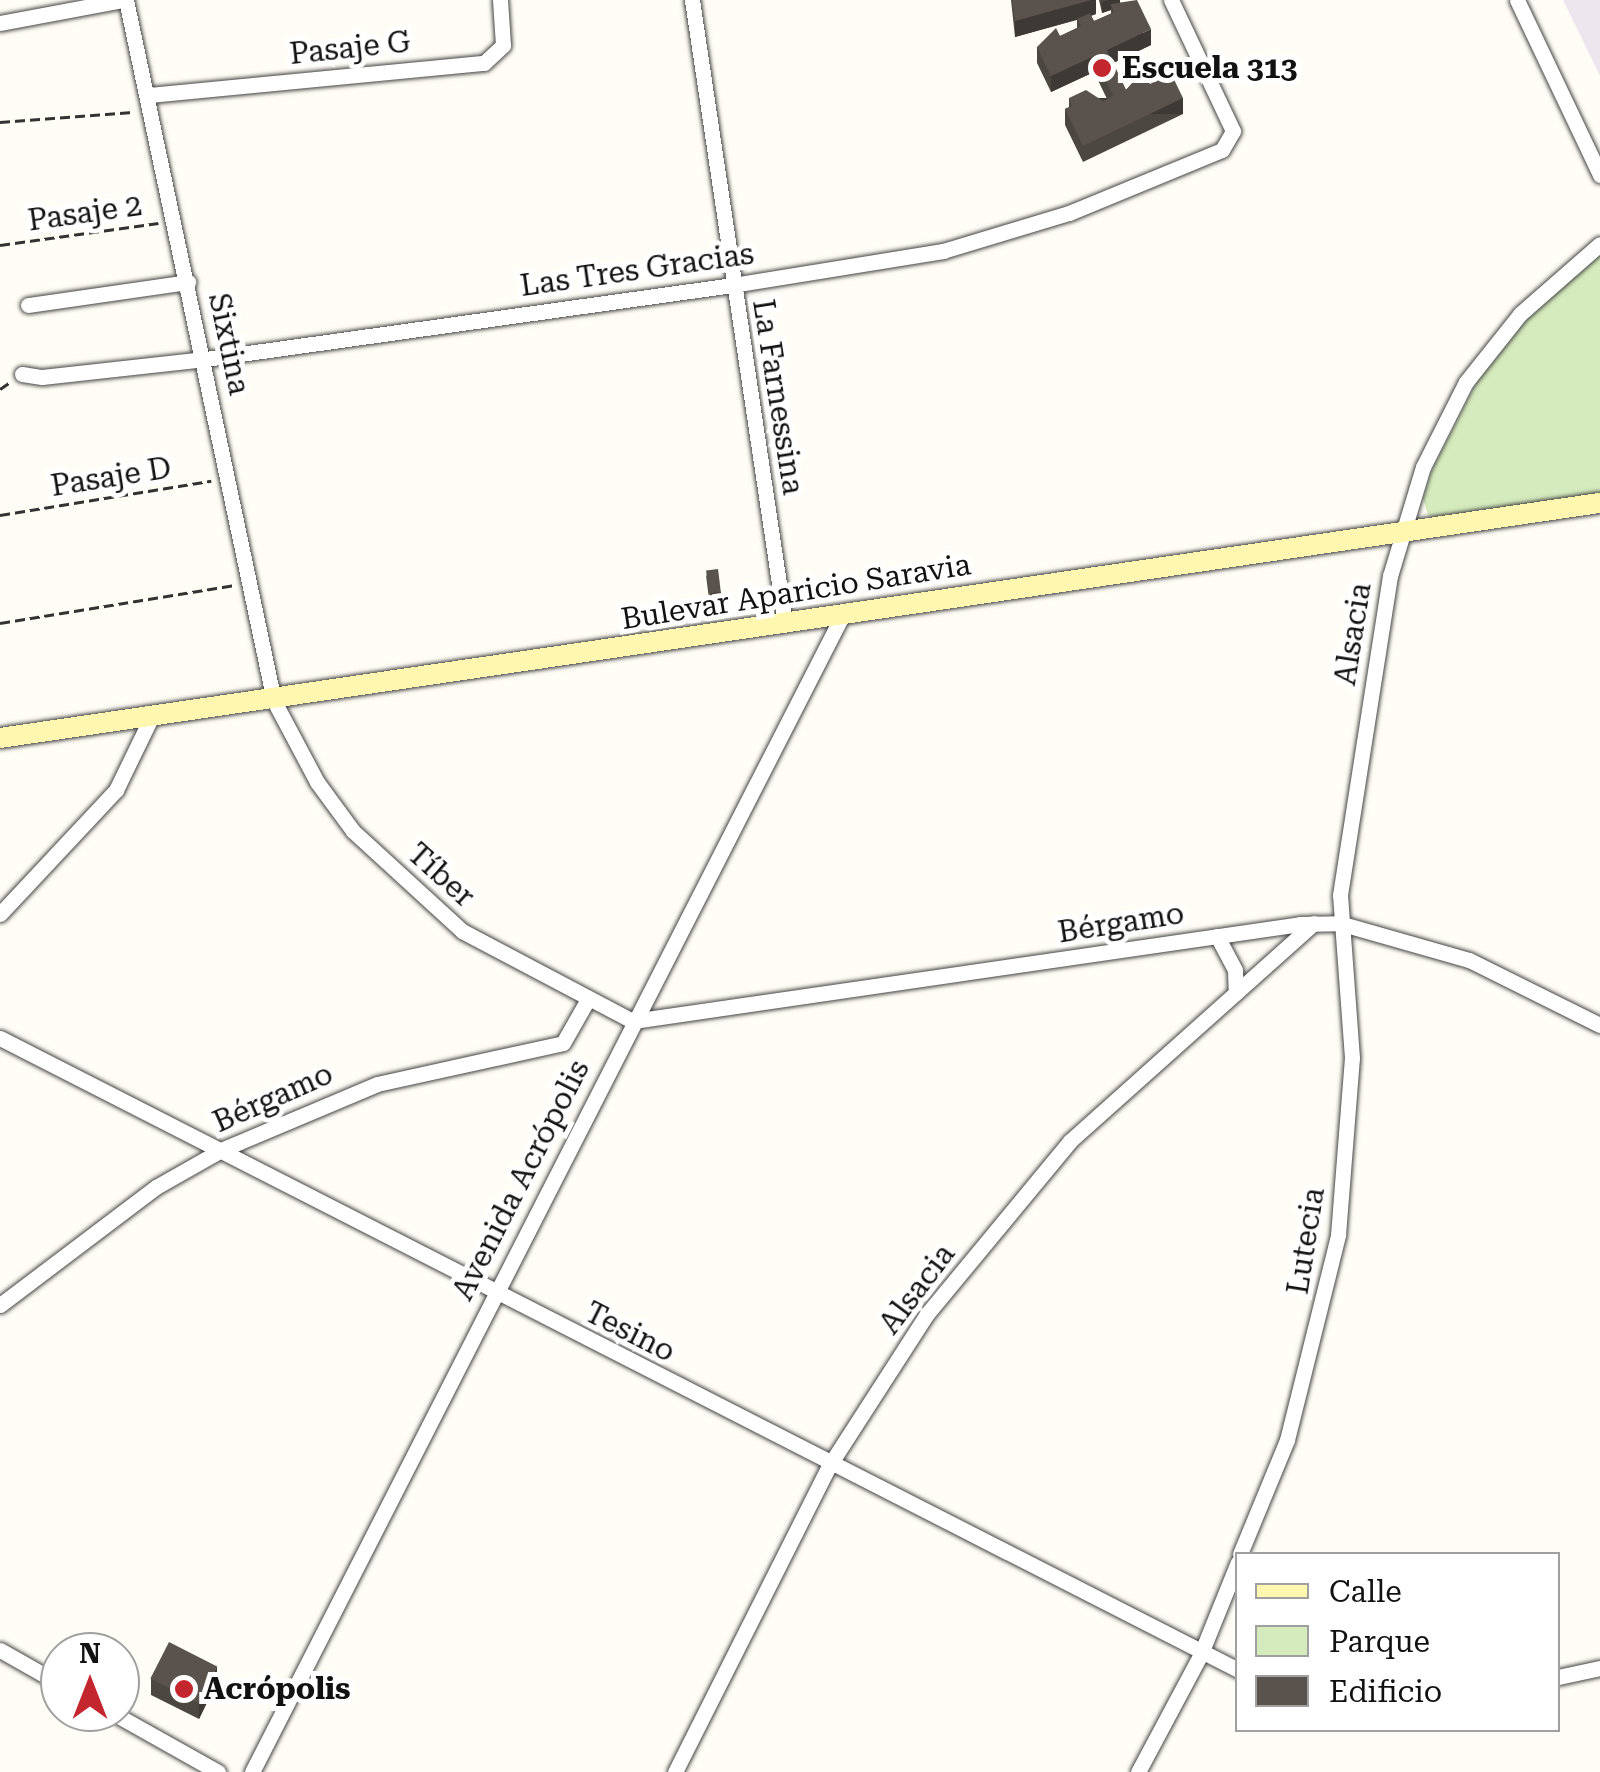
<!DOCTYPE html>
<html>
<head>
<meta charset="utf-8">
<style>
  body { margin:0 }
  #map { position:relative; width:1600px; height:1772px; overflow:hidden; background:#fffdf5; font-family:"Roboto Serif",serif }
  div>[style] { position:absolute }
  .industrial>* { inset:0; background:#eee6ef }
  .green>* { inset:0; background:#d5ebbd }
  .path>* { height:2.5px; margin-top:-1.25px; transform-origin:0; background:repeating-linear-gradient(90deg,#333 0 10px,transparent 0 15px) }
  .roads { filter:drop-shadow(0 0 2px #444) drop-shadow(0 0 2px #444) }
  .street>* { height:15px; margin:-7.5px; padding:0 7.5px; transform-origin:7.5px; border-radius:7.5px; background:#fff }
  .secondary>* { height:20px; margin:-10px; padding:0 10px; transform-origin:10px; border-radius:10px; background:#fff6b0 }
  .wall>* { inset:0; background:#4d4742 }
  .shaded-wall>* { inset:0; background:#3f3936; transform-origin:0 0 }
  .building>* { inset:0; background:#5a524d; transform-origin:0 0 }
  .dots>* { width:28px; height:28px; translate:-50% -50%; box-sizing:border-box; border:5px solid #fff; border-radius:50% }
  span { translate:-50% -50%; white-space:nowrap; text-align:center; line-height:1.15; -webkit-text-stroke:10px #fff; paint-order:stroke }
  .street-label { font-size:30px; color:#111 }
  .poi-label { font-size:30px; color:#111; font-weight:700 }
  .left { translate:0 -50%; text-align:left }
  .legend { position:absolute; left:1235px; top:1552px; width:325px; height:180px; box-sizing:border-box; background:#fff; border:2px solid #a0a0a0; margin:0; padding:12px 18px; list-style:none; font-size:30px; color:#111 }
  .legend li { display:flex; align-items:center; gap:20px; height:50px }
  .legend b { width:50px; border:2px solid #a0a0a0 }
  .north { position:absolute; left:40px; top:1632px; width:100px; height:100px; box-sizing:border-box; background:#fff; border:2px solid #a0a0a0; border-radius:50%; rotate:0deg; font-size:28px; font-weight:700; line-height:40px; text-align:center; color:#111 }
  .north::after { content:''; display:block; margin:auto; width:35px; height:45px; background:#c4262e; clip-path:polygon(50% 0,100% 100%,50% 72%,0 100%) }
</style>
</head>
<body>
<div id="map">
  <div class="industrial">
    <div style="clip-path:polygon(1563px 0,1600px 0,1600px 76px)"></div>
  </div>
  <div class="green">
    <div style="clip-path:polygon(1600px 254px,1600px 497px,1435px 519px,1428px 515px,1423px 498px,1433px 468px,1481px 374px,1528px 317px)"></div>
  </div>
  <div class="path">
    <div style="left:0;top:122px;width:133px;rotate:-4.3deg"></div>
    <div style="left:0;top:245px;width:160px;rotate:-7.9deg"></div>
    <div style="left:0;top:389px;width:11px;rotate:-34deg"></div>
    <div style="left:0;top:515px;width:214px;rotate:-9.2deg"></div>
    <div style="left:0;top:623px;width:238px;rotate:-9.2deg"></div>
  </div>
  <div class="roads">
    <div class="street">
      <div style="left:126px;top:0;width:716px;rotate:78.08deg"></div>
      <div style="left:274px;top:701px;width:92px;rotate:62deg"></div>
      <div style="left:317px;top:782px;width:61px;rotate:53.7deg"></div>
      <div style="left:353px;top:831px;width:148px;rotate:42.5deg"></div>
      <div style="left:462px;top:931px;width:193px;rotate:27.8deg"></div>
      <div style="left:633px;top:1021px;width:674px;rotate:-8.27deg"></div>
      <div style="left:1300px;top:924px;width:39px;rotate:-1deg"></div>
      <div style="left:1339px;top:923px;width:135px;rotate:15.9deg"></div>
      <div style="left:1469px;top:960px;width:146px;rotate:26.4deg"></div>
      <div style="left:692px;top:0;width:631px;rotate:81.52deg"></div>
      <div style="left:1517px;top:0;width:194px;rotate:64.6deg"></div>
      <div style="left:0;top:23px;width:125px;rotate:-10.6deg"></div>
      <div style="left:149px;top:95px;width:337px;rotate:-5.5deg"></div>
      <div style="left:484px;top:63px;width:26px;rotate:-43deg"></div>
      <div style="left:503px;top:45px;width:45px;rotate:-93.8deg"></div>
      <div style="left:28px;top:305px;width:162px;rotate:-8.2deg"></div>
      <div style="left:22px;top:374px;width:20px;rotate:9deg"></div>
      <div style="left:42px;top:377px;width:164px;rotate:-6.3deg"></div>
      <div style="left:205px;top:359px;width:533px;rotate:-7.98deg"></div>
      <div style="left:733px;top:285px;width:213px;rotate:-9.2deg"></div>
      <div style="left:943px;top:251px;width:132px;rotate:-16.8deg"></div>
      <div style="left:1069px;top:213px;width:165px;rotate:-22.4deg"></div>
      <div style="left:1222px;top:150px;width:22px;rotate:-60deg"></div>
      <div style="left:1233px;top:131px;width:145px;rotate:-115.3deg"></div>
      <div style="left:0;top:914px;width:170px;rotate:-46.9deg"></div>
      <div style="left:116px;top:790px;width:80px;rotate:-64.1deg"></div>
      <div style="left:1217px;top:936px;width:38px;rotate:62deg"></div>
      <div style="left:1235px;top:970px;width:23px;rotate:88deg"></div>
      <div style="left:0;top:1038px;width:1390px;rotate:27.04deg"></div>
      <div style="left:0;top:1305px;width:196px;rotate:-37.1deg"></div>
      <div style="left:156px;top:1187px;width:75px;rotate:-29.6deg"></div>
      <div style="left:221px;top:1150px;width:169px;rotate:-22.9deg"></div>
      <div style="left:377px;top:1084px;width:190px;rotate:-12.4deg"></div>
      <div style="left:563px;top:1043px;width:48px;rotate:-60.3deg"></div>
      <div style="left:1240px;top:1554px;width:123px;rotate:-67.6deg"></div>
      <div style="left:1287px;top:1440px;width:211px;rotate:-76deg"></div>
      <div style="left:1338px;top:1235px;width:178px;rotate:-85.5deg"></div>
      <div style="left:1352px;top:1058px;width:163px;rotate:-94.2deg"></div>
      <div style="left:1340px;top:895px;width:323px;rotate:-81.1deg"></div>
      <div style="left:1390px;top:576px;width:114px;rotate:-73.2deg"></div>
      <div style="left:1423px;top:467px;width:95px;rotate:-63.2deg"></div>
      <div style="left:1466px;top:382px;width:87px;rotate:-51.5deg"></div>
      <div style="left:1520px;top:314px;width:106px;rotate:-41.2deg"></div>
      <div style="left:0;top:1650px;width:69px;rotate:29.5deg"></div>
      <div style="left:1558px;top:1677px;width:43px;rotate:-12.1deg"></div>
      <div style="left:111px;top:1712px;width:123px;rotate:29.3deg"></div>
      <div style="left:252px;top:1772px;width:1300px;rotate:-62.96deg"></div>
      <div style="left:675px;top:1772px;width:343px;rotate:-63.3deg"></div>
      <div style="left:829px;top:1466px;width:181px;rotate:-57.2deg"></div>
      <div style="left:927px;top:1314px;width:224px;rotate:-50.4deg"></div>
      <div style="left:1070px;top:1141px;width:327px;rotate:-41.8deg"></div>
      <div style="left:1138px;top:1772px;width:132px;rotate:-61.9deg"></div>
      <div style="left:1200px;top:1656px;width:101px;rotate:-68deg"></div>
    </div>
    <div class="secondary">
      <div style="left:0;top:738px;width:1617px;rotate:-8.36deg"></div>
    </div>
  </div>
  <div class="wall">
    <div style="clip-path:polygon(1011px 0,1096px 0,1096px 14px,1091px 16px,1094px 21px,1111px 14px,1111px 10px,1102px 13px,1099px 0,1120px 0,1120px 2px,1151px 45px,1113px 63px,1126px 90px,1136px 79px,1136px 68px,1183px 114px,1083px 162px,1065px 125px,1065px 109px,1069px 107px,1069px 98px,1103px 101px,1107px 99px,1094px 72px,1051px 92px,1037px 63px,1037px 47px,1077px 28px,1077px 20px,1015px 37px)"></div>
    <div style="clip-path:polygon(706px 575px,721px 592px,721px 597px,709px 599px)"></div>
    <div style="clip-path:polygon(151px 1679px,217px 1682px,199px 1719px,151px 1695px)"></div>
  </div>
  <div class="shaded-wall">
    <div style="clip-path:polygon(1091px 0,1096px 0,1096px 14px,1015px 37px,1015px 21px)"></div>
    <div style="clip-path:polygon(1109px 0,1120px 0,1120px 7px,1111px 4px,1111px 10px,1102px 13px,1102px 2px)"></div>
    <div style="clip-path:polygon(1151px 29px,1151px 45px,1107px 66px,1107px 50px)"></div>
    <div style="clip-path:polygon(1094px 56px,1094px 72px,1051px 92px,1051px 76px)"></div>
    <div style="left:1183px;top:98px;width:16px;height:111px;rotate:90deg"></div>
    <div style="clip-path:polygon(217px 1666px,217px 1682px,199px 1719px,199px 1703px)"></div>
  </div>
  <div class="building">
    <div style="clip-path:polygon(1012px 0,1091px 0,1015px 21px)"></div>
    <div style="clip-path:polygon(1137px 0,1151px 29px,1107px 50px,1126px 90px,1139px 75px,1136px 68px,1154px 59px,1158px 67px,1166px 63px,1183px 98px,1083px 146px,1065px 109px,1072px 106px,1069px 98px,1086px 90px,1103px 101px,1113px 96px,1094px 56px,1051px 76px,1037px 47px,1056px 28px,1060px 36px,1081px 26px,1077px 19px,1090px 13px,1094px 21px,1114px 12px,1111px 4px)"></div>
    <div style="left:718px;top:569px;width:23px;height:12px;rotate:83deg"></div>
    <div style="left:169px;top:1642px;width:54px;height:41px;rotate:27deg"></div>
  </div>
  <div class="dots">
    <div style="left:1102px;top:68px;background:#c4262e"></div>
    <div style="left:184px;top:1689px;background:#c4262e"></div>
  </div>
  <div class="street-label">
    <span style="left:350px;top:48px;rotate:-6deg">Pasaje G</span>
    <span style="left:85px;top:213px;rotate:-8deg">Pasaje 2</span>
    <span style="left:637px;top:270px;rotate:-8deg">Las Tres Gracias</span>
    <span style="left:229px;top:344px;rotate:78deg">Sixtina</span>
    <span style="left:778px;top:397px;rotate:81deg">La Farnessina</span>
    <span style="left:111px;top:477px;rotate:-9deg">Pasaje D</span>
    <span style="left:796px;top:592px;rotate:-9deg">Bulevar Aparicio Saravia</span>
    <span style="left:1353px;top:634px;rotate:-81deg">Alsacia</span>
    <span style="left:441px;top:875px;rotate:42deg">Tíber</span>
    <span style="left:1121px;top:923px;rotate:-9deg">Bérgamo</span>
    <span style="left:273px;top:1098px;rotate:-24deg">Bérgamo</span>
    <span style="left:521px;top:1180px;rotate:-63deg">Avenida Acrópolis</span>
    <span style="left:1306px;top:1241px;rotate:-81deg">Lutecia</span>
    <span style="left:917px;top:1289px;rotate:-53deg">Alsacia</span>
    <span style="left:630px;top:1332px;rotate:27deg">Tesino</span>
  </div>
  <div class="poi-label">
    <span class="left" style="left:1122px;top:68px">Escuela 313</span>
    <span class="left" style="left:204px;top:1689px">Acrópolis</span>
  </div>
  <ul class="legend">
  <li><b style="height:12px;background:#fff6b0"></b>Calle</li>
  <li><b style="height:28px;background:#d5ebbd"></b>Parque</li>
  <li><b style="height:28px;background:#5a524d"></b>Edificio</li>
  </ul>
  <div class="north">N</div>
</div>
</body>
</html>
